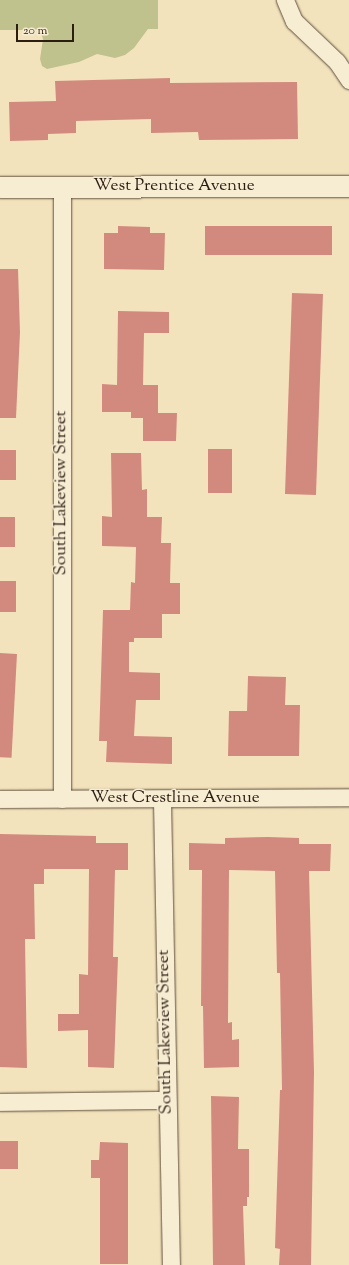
<!DOCTYPE html>
<html>
<head>
<meta charset="utf-8">
<style>
  body { margin:0 }
  #map { position:relative; width:349px; height:1265px; overflow:hidden; background:#f3e3bc; font-family:"Sorts Mill Goudy",serif }
  div>[style] { position:absolute }
  .green>* { inset:0; background:#c0c28d }
  .building>* { inset:0; background:#d38a7e; transform-origin:0 0 }
  .roads { filter:drop-shadow(0 0 1px #5e4e3c) drop-shadow(0 0 1px #5e4e3c) }
  .minor>* { height:17px; margin:-8.5px; padding:0 8.5px; transform-origin:8.5px; border-radius:8.5px; background:#f7edd3 }
  .tertiary>* { height:21px; margin:-10.5px; padding:0 10.5px; transform-origin:10.5px; border-radius:10.5px; background:#f7edd3 }
  span { translate:-50% -50%; white-space:nowrap; text-align:center; line-height:1.15; -webkit-text-stroke:3px #f7edd3; paint-order:stroke }
  .street-label { font-size:17px; color:#2c1d12 }
  .scale { position:absolute; left:16px; top:24px; width:58px; height:18px; box-sizing:border-box; border:2px solid #2c1d12; border-top:0; padding-left:5px; font-size:12px; line-height:14px; white-space:nowrap; color:#2c1d12; -webkit-text-stroke:3px #f7edd3; paint-order:stroke }
</style>
</head>
<body>
<div id="map">
  <div class="green">
    <div style="clip-path:polygon(0 0,158px 0,158px 29px,148px 29px,134px 48px,125px 55px,115px 58px,97px 54px,79px 62px,47px 69px,42px 66px,40px 59px,43px 39px,40px 30px,0 30px)"></div>
  </div>
  <div class="building">
    <div style="clip-path:polygon(170px 78px,170px 83px,297px 82px,298px 139px,199px 140px,198px 132px,151px 133px,151px 119px,76px 121px,76px 133px,48px 134px,48px 140px,10px 141px,9px 102px,56px 101px,55px 81px)"></div>
    <div style="clip-path:polygon(118px 226px,150px 227px,150px 233px,165px 233px,164px 270px,104px 269px,104px 233px,118px 233px)"></div>
    <div style="left:332px;top:226px;width:29px;height:127px;rotate:90deg"></div>
    <div style="clip-path:polygon(0 269px,18px 269px,20px 332px,16px 418px,0 418px)"></div>
    <div style="left:292px;top:293px;width:31px;height:201px;rotate:2deg"></div>
    <div style="clip-path:polygon(118px 311px,169px 312px,169px 333px,144px 333px,143px 385px,158px 385px,158px 413px,177px 413px,176px 441px,143px 441px,143px 418px,131px 418px,131px 412px,102px 412px,102px 384px,117px 385px)"></div>
    <div style="left:208px;top:449px;width:24px;height:44px"></div>
    <div style="left:0;top:450px;width:16px;height:30px"></div>
    <div style="clip-path:polygon(111px 453px,141px 453px,142px 490px,147px 489px,147px 517px,162px 517px,161px 543px,171px 543px,170px 583px,180px 583px,180px 614px,162px 614px,162px 638px,134px 638px,134px 642px,129px 642px,129px 672px,160px 673px,160px 700px,136px 700px,134px 736px,172px 737px,172px 764px,106px 762px,107px 741px,99px 741px,103px 610px,130px 610px,131px 582px,135px 583px,136px 547px,102px 546px,102px 516px,112px 517px)"></div>
    <div style="left:0;top:517px;width:15px;height:30px"></div>
    <div style="left:0;top:581px;width:16px;height:31px"></div>
    <div style="left:0;top:653px;width:17px;height:104px;rotate:3deg"></div>
    <div style="clip-path:polygon(248px 676px,286px 677px,285px 705px,300px 705px,299px 756px,228px 756px,229px 711px,247px 711px)"></div>
    <div style="clip-path:polygon(0 834px,96px 836px,96px 843px,128px 843px,128px 870px,115px 870px,113px 957px,118px 957px,114px 1068px,88px 1067px,88px 1030px,58px 1031px,58px 1014px,79px 1014px,79px 974px,88px 975px,89px 869px,44px 869px,44px 884px,34px 884px,35px 939px,25px 939px,27px 1068px,0 1067px)"></div>
    <div style="clip-path:polygon(268px 837px,299px 838px,299px 844px,331px 844px,330px 871px,309px 871px,314px 1072px,311px 1265px,279px 1265px,280px 1249px,275px 1248px,280px 1090px,282px 1090px,280px 973px,277px 973px,275px 871px,229px 870px,228px 1023px,232px 1022px,232px 1040px,239px 1039px,239px 1067px,204px 1068px,203px 1006px,201px 1006px,202px 870px,189px 870px,189px 843px,225px 844px,225px 838px)"></div>
    <div style="clip-path:polygon(211px 1096px,239px 1097px,238px 1149px,249px 1149px,249px 1197px,247px 1197px,247px 1206px,243px 1206px,245px 1265px,213px 1265px)"></div>
    <div style="left:0;top:1141px;width:18px;height:28px"></div>
    <div style="clip-path:polygon(100px 1142px,128px 1143px,128px 1264px,100px 1264px,100px 1178px,91px 1178px,91px 1160px,99px 1160px)"></div>
  </div>
  <div class="roads">
    <div class="minor">
      <div style="left:285px;top:0;width:23px;rotate:67deg"></div>
      <div style="left:294px;top:21px;width:59px;rotate:43.6deg"></div>
      <div style="left:337px;top:62px;width:22px;rotate:56deg"></div>
      <div style="left:62px;top:187px;width:612px;rotate:90deg"></div>
      <div style="left:0;top:799px;width:349px;rotate:-0.3deg"></div>
      <div style="left:162px;top:800px;width:465px;rotate:88.9deg"></div>
      <div style="left:0;top:1102px;width:167px;rotate:-0.7deg"></div>
    </div>
    <div class="tertiary">
      <div style="left:0;top:187px;width:349px;rotate:-0.2deg"></div>
    </div>
  </div>
  <div class="street-label">
    <span style="left:174px;top:187px">West Prentice Avenue</span>
    <span style="left:62px;top:493px;rotate:-90deg">South Lakeview Street</span>
    <span style="left:175px;top:799px">West Crestline Avenue</span>
    <span style="left:166px;top:1032px;rotate:-91deg">South Lakeview Street</span>
  </div>
  <div class="scale">20 m</div>
</div>
</body>
</html>
